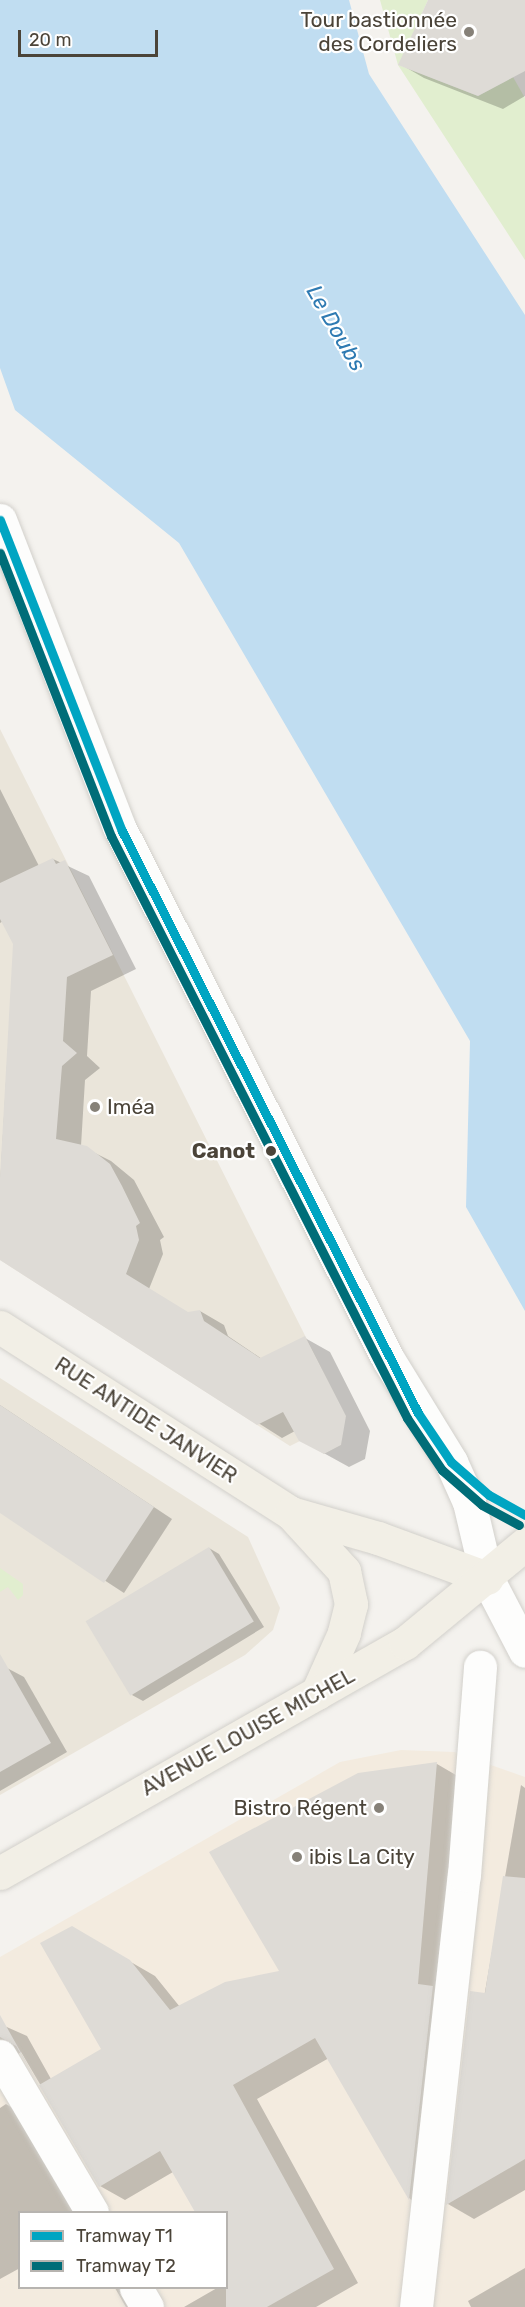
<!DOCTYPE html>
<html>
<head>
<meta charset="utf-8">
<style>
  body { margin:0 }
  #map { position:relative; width:525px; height:2307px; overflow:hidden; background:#f4f2ee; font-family:Rubik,sans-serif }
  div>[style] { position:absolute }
  .commercial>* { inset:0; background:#f3ebdf }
  .education>* { inset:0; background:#eae5da }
  .green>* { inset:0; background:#e1eecf }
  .water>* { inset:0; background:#c0ddf1 }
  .shadow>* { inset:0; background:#0003 }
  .building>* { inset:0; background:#dedbd6; transform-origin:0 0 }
  .roads { filter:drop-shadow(0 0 2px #d2d0cb) drop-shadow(0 0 2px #d2d0cb) }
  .minor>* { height:33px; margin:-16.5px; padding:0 16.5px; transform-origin:16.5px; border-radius:16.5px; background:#fdfdfc }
  .major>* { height:33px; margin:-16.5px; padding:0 16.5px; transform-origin:16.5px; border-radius:16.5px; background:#f2efe6 }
  .tram-1>* { height:9px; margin:-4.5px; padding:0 4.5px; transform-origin:4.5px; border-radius:4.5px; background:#00a5c2 }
  .tram-2>* { height:9px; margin:-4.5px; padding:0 4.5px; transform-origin:4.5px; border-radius:4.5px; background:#006d78 }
  .dots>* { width:16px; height:16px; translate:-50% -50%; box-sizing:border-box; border:3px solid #fff; border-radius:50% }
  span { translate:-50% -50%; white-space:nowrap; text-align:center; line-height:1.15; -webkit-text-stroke:4.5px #fff; paint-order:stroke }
  .poi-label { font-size:21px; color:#4b4439 }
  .right { translate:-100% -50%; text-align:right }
  .left { translate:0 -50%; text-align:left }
  .stop-label { font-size:21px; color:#4b4439; font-weight:700 }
  .street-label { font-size:21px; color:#4b4439 }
  .water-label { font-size:22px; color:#2e7ab2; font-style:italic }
  .legend { position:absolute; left:18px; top:2211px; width:210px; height:78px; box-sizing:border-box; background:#fff; border:2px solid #b7b4b0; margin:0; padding:8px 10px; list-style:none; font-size:18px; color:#4b4439 }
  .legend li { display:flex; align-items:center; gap:12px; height:30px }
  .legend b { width:30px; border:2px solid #b7b4b0 }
  .scale { position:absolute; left:18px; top:30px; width:140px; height:27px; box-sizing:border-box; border:3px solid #4b4439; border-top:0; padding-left:8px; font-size:18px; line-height:21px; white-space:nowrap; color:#4b4439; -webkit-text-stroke:4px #fff; paint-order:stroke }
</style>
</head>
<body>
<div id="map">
  <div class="commercial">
    <div style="clip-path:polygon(evenodd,401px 1750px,454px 1752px,525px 1777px,525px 2307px,0 2307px,0 1957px,340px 1762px,401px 1750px,20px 2212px,226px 2212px,226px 2288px,20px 2288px,20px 2212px)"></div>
  </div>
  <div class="education">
    <div style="clip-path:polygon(0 729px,346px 1417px,342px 1420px,341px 1445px,324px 1454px,302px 1440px,290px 1446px,0 1260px)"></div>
    <div style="clip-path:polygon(0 1378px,248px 1537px,280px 1608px,273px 1630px,245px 1655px,0 1795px)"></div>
  </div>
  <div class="green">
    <div style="clip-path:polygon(380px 0,428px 0,399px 65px,478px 96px,513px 77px,525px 98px,525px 260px,398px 65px)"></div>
    <div style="clip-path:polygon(0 1568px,23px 1584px,23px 1595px,18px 1600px,8px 1587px,0 1592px)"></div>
  </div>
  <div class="water">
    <div style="clip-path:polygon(0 0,349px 0,369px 74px,525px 315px,525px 1311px,466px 1207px,470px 1041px,179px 543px,15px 410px,0 368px)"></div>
  </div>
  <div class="shadow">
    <div style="clip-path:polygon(429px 0,525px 0,525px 96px,503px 109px,424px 78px,400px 64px)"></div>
    <div style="clip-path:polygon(0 789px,39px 866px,53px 859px,89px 876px,136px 969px,91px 991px,87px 1056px,100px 1068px,85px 1080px,81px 1146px,111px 1161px,134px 1180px,164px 1237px,160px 1240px,163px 1254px,149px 1289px,189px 1314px,200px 1311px,224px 1325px,228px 1336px,262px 1359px,305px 1338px,330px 1352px,370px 1431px,365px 1459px,349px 1467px,300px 1440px,295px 1431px,282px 1438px,0 1258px,0 1185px,14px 944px,3px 921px,0 923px)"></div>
    <div style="clip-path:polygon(0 1405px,172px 1519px,124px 1593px,0 1512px)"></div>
    <div style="clip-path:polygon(209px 1548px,219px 1554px,264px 1627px,143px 1701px,132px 1695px)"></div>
    <div style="clip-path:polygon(7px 1668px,24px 1677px,67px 1752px,0 1791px,0 1672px)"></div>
    <div style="clip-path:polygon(437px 1764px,461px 1778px,433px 2213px,410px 2199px,329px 2058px,257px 2099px,358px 2283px,316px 2307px,184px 2307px,217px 2288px,226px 2288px,226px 2212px,197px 2212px,173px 2172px,125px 2200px,100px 2186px,21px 2052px,0 2066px,0 2024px,27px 2036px,51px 2079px,103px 2049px,72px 1928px,155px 1976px,180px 2007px,281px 1972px,359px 1774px)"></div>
    <div style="clip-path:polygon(521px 1785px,525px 1788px,525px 2190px,474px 2219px,448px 2204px)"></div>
    <div style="clip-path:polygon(6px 2104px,31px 2119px,86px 2212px,20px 2212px,20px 2268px,0 2279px,0 2108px)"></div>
    <div style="clip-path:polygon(525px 2268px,525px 2307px,471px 2307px,468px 2301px)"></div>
    <div style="clip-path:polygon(115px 2288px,151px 2288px,144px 2307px,126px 2307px)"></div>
  </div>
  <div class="building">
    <div style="clip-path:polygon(428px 0,525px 0,525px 71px,478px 96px,398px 65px)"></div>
    <div style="clip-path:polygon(53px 858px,56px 864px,65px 860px,113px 955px,67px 977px,63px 1041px,77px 1053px,62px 1066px,56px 1139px,87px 1146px,110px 1164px,122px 1186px,140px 1223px,136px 1226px,139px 1240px,126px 1274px,188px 1312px,200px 1310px,204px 1321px,260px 1358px,305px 1336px,346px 1416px,341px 1445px,324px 1454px,299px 1441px,283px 1412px,257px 1425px,0 1260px,0 1178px,13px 944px,0 919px,0 883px)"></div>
    <div style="clip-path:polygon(0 1405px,154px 1507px,104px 1583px,0 1513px)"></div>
    <div style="left:209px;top:1547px;width:87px;height:144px;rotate:59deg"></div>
    <div style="clip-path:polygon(0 1654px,51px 1743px,0 1772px)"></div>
    <div style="clip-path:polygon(437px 1762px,418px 1984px,433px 1986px,409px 2200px,315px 2038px,233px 2085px,334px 2269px,267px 2307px,226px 2307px,226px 2212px,195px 2212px,160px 2151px,99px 2187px,16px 2046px,0 2037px,0 2015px,39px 2085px,101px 2049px,40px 1943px,72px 1926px,130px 1960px,170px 2010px,225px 1982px,279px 1971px,209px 1852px,358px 1773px)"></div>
    <div style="clip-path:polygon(503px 1876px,525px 1878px,525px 2159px,446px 2205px,470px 1991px,485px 1993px)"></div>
  </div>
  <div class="roads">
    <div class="minor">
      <div style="left:0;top:520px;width:329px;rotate:68.8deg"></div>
      <div style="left:119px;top:827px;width:596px;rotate:63.18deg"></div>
      <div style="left:388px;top:1359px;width:121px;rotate:58.5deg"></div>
      <div style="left:451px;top:1462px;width:44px;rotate:65.8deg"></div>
      <div style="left:469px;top:1502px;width:78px;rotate:76.7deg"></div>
      <div style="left:487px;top:1578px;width:82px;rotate:62.5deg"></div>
      <div style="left:0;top:2056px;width:181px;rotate:59.5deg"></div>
      <div style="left:136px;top:2288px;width:22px;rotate:60deg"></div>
      <div style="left:416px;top:2307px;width:435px;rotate:-83.7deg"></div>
      <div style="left:464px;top:1875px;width:209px;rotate:-85.6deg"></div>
    </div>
    <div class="major">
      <div style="left:0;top:1327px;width:345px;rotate:32.6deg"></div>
      <div style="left:291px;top:1513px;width:91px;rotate:16deg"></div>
      <div style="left:378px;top:1538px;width:116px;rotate:20.2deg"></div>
      <div style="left:291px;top:1513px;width:79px;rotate:47.6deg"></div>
      <div style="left:344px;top:1571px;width:34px;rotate:78deg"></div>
      <div style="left:351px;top:1604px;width:30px;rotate:104deg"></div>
      <div style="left:344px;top:1633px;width:66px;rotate:114.2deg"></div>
      <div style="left:0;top:1873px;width:466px;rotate:-29.6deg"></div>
      <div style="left:405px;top:1643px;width:156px;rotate:-39.5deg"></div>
    </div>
  </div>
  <div class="tram-1">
    <div style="left:0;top:520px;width:334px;rotate:68.6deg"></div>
    <div style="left:122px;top:831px;width:653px;rotate:63.04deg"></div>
    <div style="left:418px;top:1413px;width:59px;rotate:56deg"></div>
    <div style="left:451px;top:1462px;width:50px;rotate:41deg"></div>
    <div style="left:489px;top:1495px;width:41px;rotate:29.1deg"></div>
  </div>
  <div class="tram-2">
    <div style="left:0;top:553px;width:304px;rotate:68.6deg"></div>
    <div style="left:111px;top:836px;width:653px;rotate:63.04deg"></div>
    <div style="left:407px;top:1418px;width:63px;rotate:56.1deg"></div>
    <div style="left:442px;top:1470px;width:53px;rotate:41.2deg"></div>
    <div style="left:482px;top:1505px;width:42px;rotate:28.4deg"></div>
  </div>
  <div class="dots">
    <div style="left:469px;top:32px;background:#868178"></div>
    <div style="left:95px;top:1107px;background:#868178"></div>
    <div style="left:271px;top:1151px;background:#4b4439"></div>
    <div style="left:379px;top:1808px;background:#868178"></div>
    <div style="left:297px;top:1857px;background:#868178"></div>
  </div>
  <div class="poi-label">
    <span class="right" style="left:457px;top:32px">Tour bastionnée<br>des Cordeliers</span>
    <span class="left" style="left:107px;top:1107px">Iméa</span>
    <span class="right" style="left:367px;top:1808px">Bistro Régent</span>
    <span class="left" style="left:309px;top:1857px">ibis La City</span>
  </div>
  <div class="stop-label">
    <span class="right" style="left:255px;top:1151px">Canot</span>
  </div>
  <div class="street-label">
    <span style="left:146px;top:1420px;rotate:33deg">RUE ANTIDE JANVIER</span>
    <span style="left:248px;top:1732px;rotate:-29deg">AVENUE LOUISE MICHEL</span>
  </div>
  <div class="water-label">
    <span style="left:336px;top:328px;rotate:60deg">Le Doubs</span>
  </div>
  <ul class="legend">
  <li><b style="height:8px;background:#00a5c2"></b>Tramway T1</li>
  <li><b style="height:8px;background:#006d78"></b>Tramway T2</li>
  </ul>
  <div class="scale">20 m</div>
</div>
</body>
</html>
